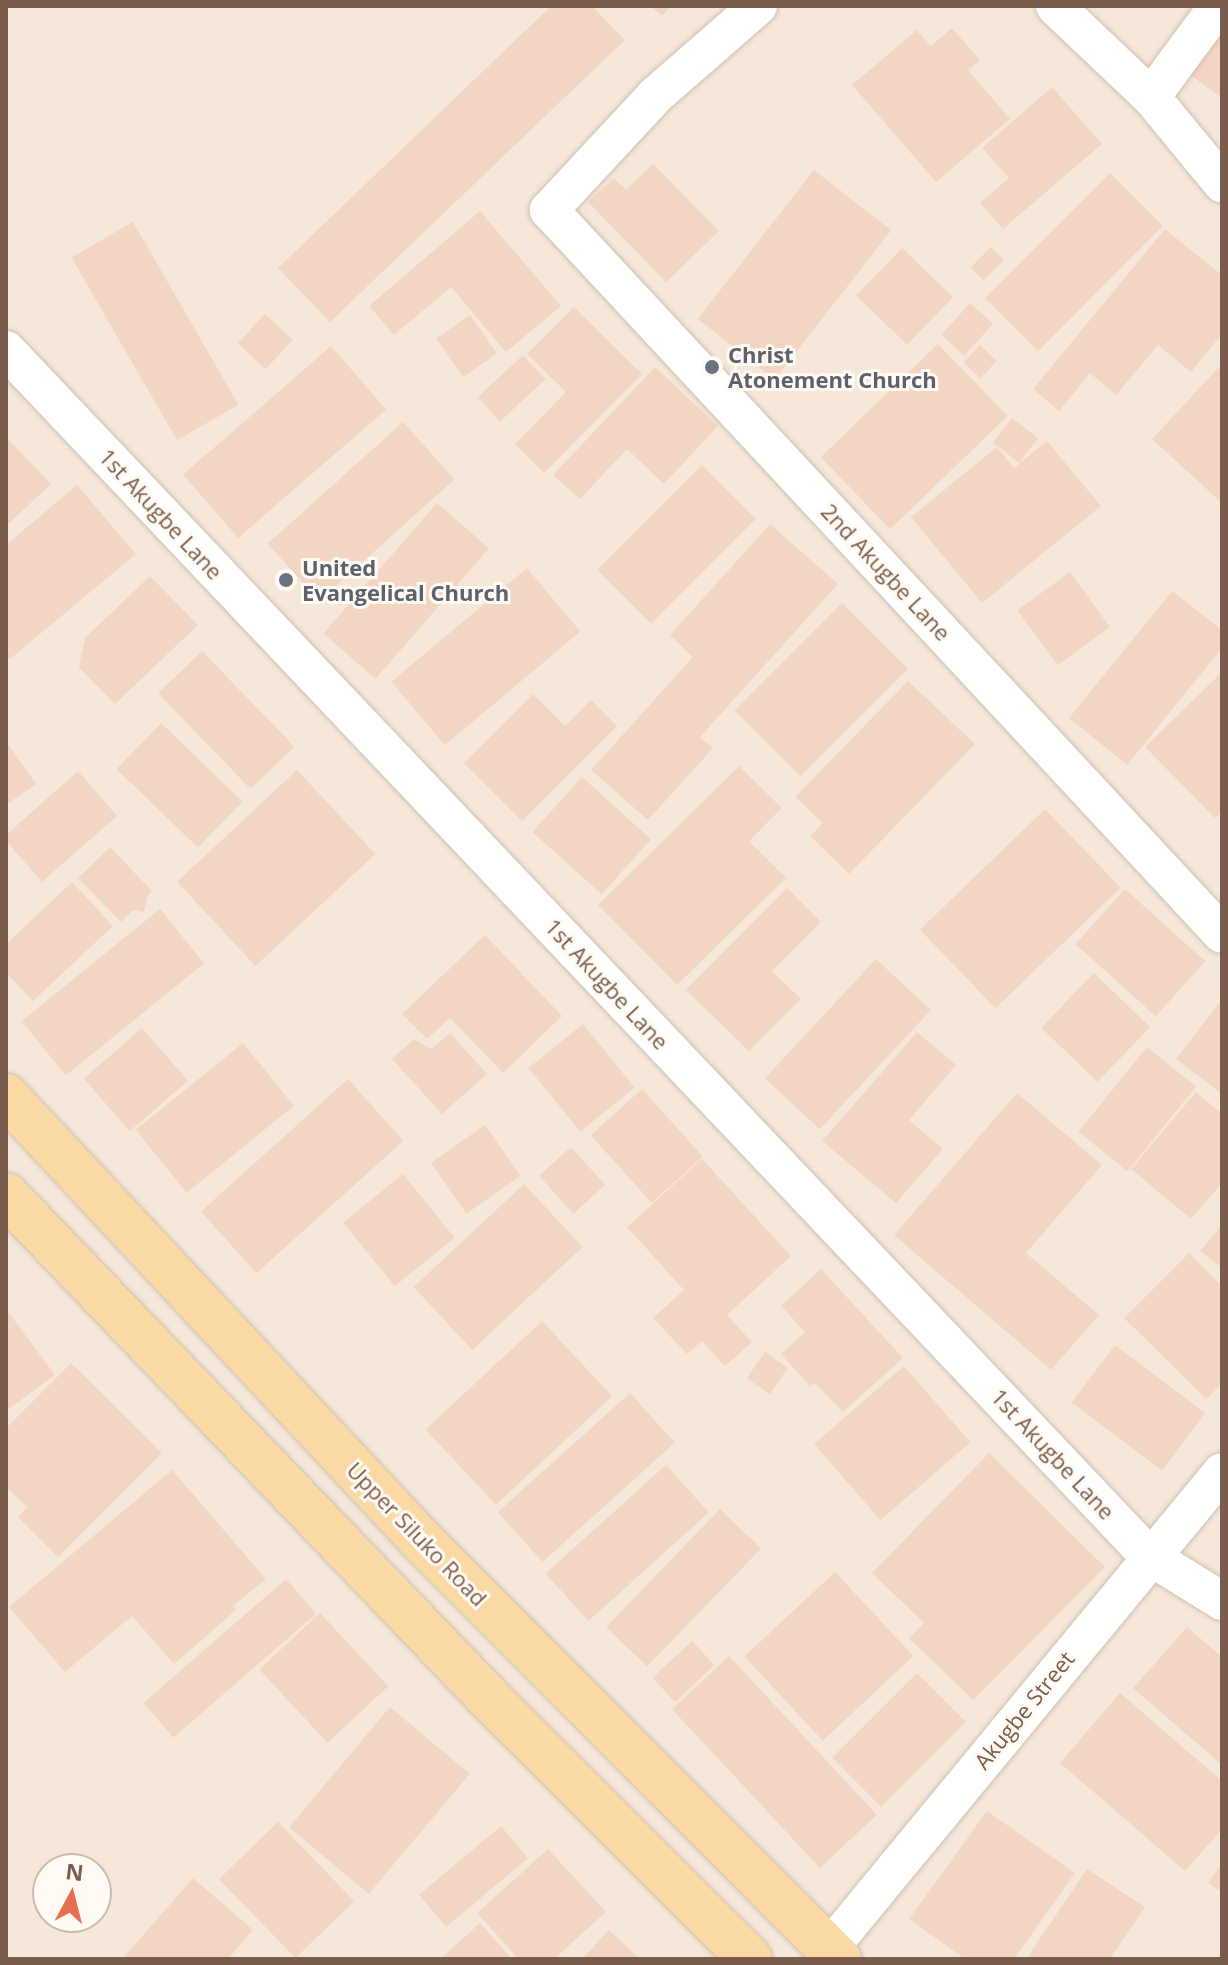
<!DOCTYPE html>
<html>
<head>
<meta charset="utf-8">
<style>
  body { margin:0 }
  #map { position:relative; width:1228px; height:1965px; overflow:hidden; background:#fdf6ec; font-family:"Open Sans",sans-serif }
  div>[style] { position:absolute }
  .residential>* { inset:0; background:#f5e8da }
  .building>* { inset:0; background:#f3d5c3; transform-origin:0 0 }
  .roads { filter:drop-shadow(0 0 2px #d1beb0) drop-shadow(0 0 2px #d1beb0) }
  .street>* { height:38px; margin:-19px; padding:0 19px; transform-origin:19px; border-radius:19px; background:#fff }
  .primary>* { height:44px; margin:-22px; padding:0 22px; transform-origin:22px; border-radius:22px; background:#fbd9a5 }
  .dots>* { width:22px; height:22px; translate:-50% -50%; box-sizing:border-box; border:4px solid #fffaf3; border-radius:50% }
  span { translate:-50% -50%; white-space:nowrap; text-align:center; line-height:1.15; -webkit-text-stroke:6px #fffaf3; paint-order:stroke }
  .worship-label { font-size:22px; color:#5b616d; font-weight:700 }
  .left { translate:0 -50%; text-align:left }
  .street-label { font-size:22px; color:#7a5c4d }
  .frame { position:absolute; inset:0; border:8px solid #7a5c4d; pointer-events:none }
  .north { position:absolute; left:32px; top:1853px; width:80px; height:80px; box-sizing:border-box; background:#fffaf3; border:2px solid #cabbb1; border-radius:50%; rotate:7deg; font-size:22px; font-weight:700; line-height:32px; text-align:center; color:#7a5c4d }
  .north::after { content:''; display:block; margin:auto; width:28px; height:36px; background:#e76f51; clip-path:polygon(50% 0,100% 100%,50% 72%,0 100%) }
</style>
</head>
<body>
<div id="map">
  <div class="residential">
    <div style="clip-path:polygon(evenodd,6px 6px,1222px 6px,1222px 1959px,6px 1959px,6px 6px,48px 1869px,96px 1869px,96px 1917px,48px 1917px,48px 1869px)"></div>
  </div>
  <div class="building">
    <div style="clip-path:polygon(551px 6px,592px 6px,625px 40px,330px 322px,278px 268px)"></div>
    <div style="clip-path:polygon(651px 6px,671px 6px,662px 16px)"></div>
    <div style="clip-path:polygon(1222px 23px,1222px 98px,1186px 72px)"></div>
    <div style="clip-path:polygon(952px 28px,980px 60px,968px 70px,1010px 119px,936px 182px,852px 85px,917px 30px,931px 46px)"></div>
    <div style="clip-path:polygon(1052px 87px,1102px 144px,1003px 229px,980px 203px,1009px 178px,982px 148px)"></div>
    <div style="clip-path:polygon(653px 164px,719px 231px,666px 282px,588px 202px,614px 178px,626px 190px)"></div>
    <div style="left:814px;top:170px;width:98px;height:189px;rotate:38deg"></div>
    <div style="left:1110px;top:173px;width:75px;height:177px;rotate:45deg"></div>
    <div style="clip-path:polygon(480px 211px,561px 306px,506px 352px,451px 287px,394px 335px,369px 306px)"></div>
    <div style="left:133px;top:222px;width:211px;height:71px;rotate:60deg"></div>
    <div style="clip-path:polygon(1165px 229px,1222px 275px,1222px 334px,1191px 372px,1158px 345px,1116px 395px,1090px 373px,1059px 411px,1033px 389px)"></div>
    <div style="left:991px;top:247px;width:18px;height:29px;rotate:45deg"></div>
    <div style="left:902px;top:248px;width:71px;height:66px;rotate:44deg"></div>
    <div style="left:970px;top:303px;width:31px;height:43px;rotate:42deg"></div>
    <div style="clip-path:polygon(574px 307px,642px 374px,544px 473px,515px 444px,566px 392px,527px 354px)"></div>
    <div style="left:265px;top:314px;width:38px;height:40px;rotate:43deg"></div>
    <div style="left:470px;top:315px;width:47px;height:41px;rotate:55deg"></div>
    <div style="left:938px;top:344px;width:100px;height:163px;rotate:46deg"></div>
    <div style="left:980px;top:345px;width:23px;height:24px;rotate:43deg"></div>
    <div style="left:331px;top:346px;width:84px;height:196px;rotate:49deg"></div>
    <div style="left:523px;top:355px;width:33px;height:62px;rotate:47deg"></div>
    <div style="clip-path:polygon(1222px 364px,1222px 503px,1152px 439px)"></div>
    <div style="clip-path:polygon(655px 367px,718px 426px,664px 484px,627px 449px,580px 499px,553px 475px)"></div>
    <div style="left:1012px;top:418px;width:33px;height:31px;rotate:38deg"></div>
    <div style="left:403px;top:422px;width:77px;height:182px;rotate:48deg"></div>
    <div style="clip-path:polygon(6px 437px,51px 484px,6px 526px)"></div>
    <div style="clip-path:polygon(1047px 441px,1101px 506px,982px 603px,911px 517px,997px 447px,1014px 468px)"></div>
    <div style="left:702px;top:465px;width:76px;height:148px;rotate:45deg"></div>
    <div style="clip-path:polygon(77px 485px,136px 554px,10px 659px,6px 655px,6px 545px)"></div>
    <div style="left:437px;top:503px;width:69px;height:173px;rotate:41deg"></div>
    <div style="clip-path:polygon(770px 524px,838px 584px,700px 737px,713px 748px,648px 820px,591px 770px,693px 657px,670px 635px)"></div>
    <div style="left:527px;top:568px;width:83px;height:177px;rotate:50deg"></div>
    <div style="left:1070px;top:572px;width:68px;height:65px;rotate:54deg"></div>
    <div style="clip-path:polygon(150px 576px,198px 625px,115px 704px,79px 667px,85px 638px)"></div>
    <div style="clip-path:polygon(1172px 591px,1222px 630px,1222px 648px,1127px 765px,1069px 718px)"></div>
    <div style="left:842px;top:603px;width:93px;height:152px;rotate:45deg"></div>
    <div style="left:202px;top:651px;width:133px;height:61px;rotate:46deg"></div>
    <div style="clip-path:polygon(1222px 672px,1222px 811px,1215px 818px,1145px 747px)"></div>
    <div style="clip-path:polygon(908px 681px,975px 744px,849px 874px,810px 836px,823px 823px,795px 797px)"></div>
    <div style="clip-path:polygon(533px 694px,565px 726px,591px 700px,617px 726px,522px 821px,464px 763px)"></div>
    <div style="left:161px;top:723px;width:113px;height:64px;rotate:44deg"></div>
    <div style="clip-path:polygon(6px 741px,36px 784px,6px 805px)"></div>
    <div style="clip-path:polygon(739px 766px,782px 808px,749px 841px,786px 878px,677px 985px,598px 905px)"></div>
    <div style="left:297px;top:770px;width:115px;height:164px;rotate:47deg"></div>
    <div style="clip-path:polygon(78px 771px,117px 816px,42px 882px,6px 841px,6px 835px)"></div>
    <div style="left:582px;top:777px;width:93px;height:74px;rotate:42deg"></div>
    <div style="left:1045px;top:809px;width:109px;height:174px;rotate:46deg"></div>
    <div style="clip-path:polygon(110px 847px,152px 891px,147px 897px,144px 912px,133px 910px,121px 922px,78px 878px)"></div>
    <div style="clip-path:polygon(72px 882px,113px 926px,33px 1001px,6px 973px,6px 944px)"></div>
    <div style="clip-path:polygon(787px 888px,821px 922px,772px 971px,801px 999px,749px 1051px,686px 990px)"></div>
    <div style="left:1125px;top:889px;width:108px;height:74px;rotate:42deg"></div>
    <div style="left:160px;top:909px;width:70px;height:178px;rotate:51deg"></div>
    <div style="clip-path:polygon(485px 935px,562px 1016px,503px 1073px,450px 1018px,427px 1039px,402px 1014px)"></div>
    <div style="left:876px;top:959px;width:75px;height:163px;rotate:43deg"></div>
    <div style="left:1094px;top:973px;width:78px;height:76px;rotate:44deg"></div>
    <div style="clip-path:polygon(1219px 1003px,1222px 1006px,1222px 1094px,1176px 1059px)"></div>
    <div style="left:583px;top:1024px;width:82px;height:70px;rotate:51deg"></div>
    <div style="left:142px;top:1028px;width:70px;height:77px;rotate:49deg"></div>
    <div style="clip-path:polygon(917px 1032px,956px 1065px,909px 1120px,943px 1149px,896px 1203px,822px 1141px)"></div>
    <div style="clip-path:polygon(450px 1033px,487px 1074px,442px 1114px,392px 1059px,414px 1039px,431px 1049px)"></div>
    <div style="left:243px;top:1043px;width:81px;height:138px;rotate:51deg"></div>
    <div style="left:1147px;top:1047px;width:63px;height:109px;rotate:39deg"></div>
    <div style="left:348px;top:1079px;width:83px;height:198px;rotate:48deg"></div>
    <div style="left:642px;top:1089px;width:91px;height:69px;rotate:48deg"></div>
    <div style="clip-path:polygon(1196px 1092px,1222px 1114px,1222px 1183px,1191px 1219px,1131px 1169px)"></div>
    <div style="clip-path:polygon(1017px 1093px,1102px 1165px,1026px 1253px,1099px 1315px,1051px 1370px,894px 1235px)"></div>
    <div style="left:485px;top:1125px;width:62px;height:66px;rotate:55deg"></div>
    <div style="left:571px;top:1147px;width:51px;height:43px;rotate:48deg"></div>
    <div style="clip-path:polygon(702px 1159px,791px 1256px,727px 1315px,752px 1342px,725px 1366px,702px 1341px,687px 1354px,653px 1318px,684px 1290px,627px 1227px)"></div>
    <div style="left:403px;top:1174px;width:82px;height:77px;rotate:51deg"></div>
    <div style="left:524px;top:1184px;width:86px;height:151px;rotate:47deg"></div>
    <div style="clip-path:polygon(1222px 1225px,1222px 1268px,1200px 1251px)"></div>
    <div style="clip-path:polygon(1189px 1253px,1222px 1286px,1222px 1384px,1206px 1399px,1124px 1318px)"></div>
    <div style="clip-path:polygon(821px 1269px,903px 1358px,843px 1412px,815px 1383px,810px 1386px,781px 1354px,805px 1332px,781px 1306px)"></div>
    <div style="clip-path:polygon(6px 1309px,55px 1375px,6px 1411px)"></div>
    <div style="left:542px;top:1321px;width:103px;height:159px;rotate:47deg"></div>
    <div style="left:1115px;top:1345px;width:113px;height:72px;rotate:37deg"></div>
    <div style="left:765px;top:1352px;width:28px;height:32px;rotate:35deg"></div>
    <div style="clip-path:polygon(71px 1363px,162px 1453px,58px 1557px,18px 1517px,27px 1507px,6px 1487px,6px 1428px)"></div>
    <div style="left:904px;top:1366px;width:101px;height:119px;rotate:49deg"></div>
    <div style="left:630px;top:1393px;width:67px;height:178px;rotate:48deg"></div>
    <div style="clip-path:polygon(989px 1453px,1105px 1567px,973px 1700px,909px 1638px,924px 1623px,872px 1573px)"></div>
    <div style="left:666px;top:1465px;width:64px;height:162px;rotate:48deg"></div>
    <div style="clip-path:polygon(172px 1470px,266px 1579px,233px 1606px,236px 1610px,174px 1664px,132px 1616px,65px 1672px,9px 1607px)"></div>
    <div style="left:720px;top:1509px;width:57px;height:164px;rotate:44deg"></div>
    <div style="left:835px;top:1572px;width:115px;height:124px;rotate:47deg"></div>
    <div style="left:286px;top:1579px;width:46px;height:189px;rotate:49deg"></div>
    <div style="left:320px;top:1613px;width:100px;height:83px;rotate:47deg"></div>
    <div style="clip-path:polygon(1187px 1627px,1222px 1657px,1222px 1765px,1133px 1688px)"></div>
    <div style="left:692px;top:1641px;width:33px;height:54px;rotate:47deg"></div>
    <div style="left:729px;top:1656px;width:217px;height:78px;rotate:47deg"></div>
    <div style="left:917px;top:1673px;width:69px;height:120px;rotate:45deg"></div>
    <div style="clip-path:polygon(1120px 1693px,1222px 1781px,1222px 1829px,1185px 1871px,1060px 1763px)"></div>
    <div style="left:390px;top:1707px;width:104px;height:157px;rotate:40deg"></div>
    <div style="clip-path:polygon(987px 1811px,1075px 1873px,1014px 1959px,965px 1959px,909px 1919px)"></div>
    <div style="left:278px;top:1822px;width:110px;height:82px;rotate:46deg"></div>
    <div style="left:501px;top:1826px;width:42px;height:107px;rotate:50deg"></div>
    <div style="clip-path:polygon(548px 1849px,606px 1912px,554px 1959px,519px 1959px,477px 1913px)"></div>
    <div style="clip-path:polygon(1222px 1863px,1222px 1892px,1208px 1883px)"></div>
    <div style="clip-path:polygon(1087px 1869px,1145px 1907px,1110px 1959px,1026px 1959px)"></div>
    <div style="clip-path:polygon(193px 1878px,253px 1930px,228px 1959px,122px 1959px)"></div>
    <div style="clip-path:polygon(480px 1923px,512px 1959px,440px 1959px)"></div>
    <div style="clip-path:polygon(609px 1930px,640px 1959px,582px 1959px)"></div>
  </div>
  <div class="roads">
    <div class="street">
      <div style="left:758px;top:6px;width:137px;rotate:138.9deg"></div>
      <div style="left:655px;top:96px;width:156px;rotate:132.9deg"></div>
      <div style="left:549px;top:210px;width:988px;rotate:47.09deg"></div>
      <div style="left:1055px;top:6px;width:132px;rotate:43.5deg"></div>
      <div style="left:1151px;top:97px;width:112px;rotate:50.5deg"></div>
      <div style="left:1151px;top:97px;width:113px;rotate:-53.6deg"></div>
      <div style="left:6px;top:350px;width:1662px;rotate:46.54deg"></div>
      <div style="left:1149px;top:1556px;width:86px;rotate:31.7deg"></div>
      <div style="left:828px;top:1950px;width:619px;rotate:-50.5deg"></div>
    </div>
    <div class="primary">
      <div style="left:6px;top:1096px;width:605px;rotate:46.94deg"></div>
      <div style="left:419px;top:1538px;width:595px;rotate:45.07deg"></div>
      <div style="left:6px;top:1195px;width:693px;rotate:46.17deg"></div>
      <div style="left:486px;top:1695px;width:373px;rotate:45deg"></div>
    </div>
  </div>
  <div class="dots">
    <div style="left:712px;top:367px;background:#6b7280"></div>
    <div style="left:286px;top:580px;background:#6b7280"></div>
  </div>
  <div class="worship-label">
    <span class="left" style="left:728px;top:367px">Christ<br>Atonement Church</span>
    <span class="left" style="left:302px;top:580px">United<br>Evangelical Church</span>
  </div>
  <div class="street-label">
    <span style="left:161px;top:514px;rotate:47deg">1st Akugbe Lane</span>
    <span style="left:886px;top:572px;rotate:47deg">2nd Akugbe Lane</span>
    <span style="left:607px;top:984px;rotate:47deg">1st Akugbe Lane</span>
    <span style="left:1053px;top:1454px;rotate:47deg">1st Akugbe Lane</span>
    <span style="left:417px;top:1534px;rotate:46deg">Upper Siluko Road</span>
    <span style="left:1024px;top:1710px;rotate:-51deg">Akugbe Street</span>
  </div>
  <div class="frame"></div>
  <div class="north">N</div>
</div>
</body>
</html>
